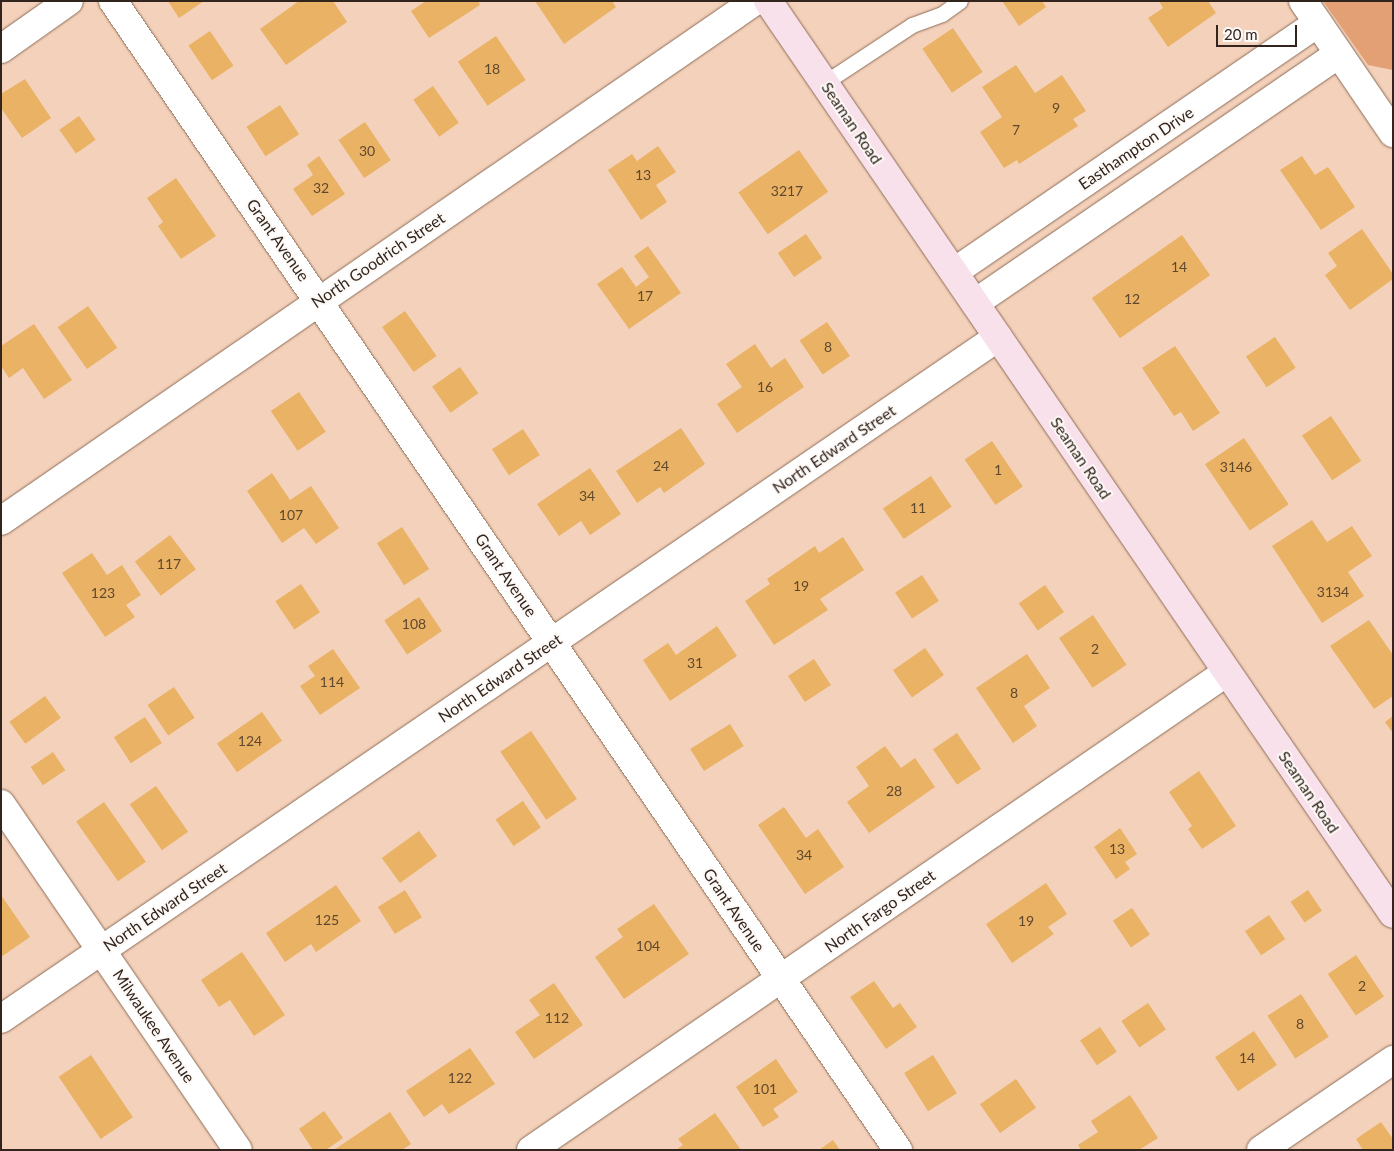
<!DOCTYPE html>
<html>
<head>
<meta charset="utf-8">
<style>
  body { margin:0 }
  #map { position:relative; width:1394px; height:1151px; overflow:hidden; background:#f4d1ba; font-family:Lato,sans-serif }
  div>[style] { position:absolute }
  .green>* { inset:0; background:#e2a074 }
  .building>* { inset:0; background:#e9b265; transform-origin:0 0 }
  .roads { filter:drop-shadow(0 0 1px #8c6d59) drop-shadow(0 0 1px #8c6d59) }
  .lane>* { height:15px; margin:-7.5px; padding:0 7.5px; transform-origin:7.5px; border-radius:7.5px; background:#fff }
  .street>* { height:28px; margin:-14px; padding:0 14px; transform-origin:14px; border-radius:14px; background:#fff }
  .secondary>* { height:28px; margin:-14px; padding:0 14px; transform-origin:14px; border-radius:14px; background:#f9e1eb }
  span { translate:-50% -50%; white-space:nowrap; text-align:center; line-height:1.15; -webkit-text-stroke:4px #fdf9f7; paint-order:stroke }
  .number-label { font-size:14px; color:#60482f }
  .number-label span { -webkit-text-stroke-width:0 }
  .street-label { font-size:16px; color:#32251d }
  .frame { position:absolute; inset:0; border:2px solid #32251d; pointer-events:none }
  .scale { position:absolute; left:1216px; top:25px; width:81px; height:22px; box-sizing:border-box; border:2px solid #32251d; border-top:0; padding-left:6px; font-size:15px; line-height:18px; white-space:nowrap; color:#32251d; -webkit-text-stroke:4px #fdf9f7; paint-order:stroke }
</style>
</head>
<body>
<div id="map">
  <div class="green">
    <div style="clip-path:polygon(1323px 1px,1393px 1px,1393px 70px,1368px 65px)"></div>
  </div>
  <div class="building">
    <div style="clip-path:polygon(168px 1px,204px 1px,179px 18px)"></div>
    <div style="clip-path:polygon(299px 1px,333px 1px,347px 22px,286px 65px,260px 29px)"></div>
    <div style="clip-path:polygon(426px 1px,478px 1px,480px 5px,429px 38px,411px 11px)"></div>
    <div style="clip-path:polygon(535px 1px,612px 1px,616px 7px,564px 44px)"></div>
    <div style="clip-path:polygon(1002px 1px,1042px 1px,1046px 7px,1019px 26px)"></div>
    <div style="clip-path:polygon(1159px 1px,1208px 1px,1216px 13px,1168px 47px,1148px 18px,1163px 8px)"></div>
    <div style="left:953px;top:28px;width:53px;height:37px;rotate:56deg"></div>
    <div style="left:210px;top:31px;width:42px;height:26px;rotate:56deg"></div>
    <div style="left:496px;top:36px;width:53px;height:46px;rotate:56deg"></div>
    <div style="clip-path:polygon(1016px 65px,1035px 93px,1062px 75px,1086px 111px,1073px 119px,1078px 126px,1019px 164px,1017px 160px,1004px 168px,980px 132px,1002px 117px,982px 87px)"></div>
    <div style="clip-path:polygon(25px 79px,51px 118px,22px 138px,1px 108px,1px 94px)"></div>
    <div style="left:433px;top:86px;width:45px;height:24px;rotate:55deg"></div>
    <div style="left:280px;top:105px;width:35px;height:40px;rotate:57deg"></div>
    <div style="left:79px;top:116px;width:29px;height:24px;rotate:55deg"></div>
    <div style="left:365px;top:122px;width:46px;height:32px;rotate:56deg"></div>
    <div style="clip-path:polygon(658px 146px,676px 172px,656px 185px,667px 202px,641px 220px,608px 170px,632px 154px,637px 161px)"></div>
    <div style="left:799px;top:150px;width:51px;height:74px;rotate:55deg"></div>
    <div style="clip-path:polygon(319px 156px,345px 194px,312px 216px,293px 189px,313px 175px,307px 165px)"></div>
    <div style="clip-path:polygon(1302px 156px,1315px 175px,1328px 167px,1355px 207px,1321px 230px,1280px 170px)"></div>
    <div style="clip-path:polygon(176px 178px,216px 236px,181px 259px,158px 226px,163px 222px,147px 198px)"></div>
    <div style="clip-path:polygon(1362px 229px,1393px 274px,1393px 279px,1350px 310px,1325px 275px,1337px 266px,1328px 253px)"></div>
    <div style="left:806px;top:234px;width:29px;height:34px;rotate:56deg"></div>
    <div style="left:1182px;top:235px;width:49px;height:110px;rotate:55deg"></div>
    <div style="clip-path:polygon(648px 246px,681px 293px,629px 329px,597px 284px,622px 267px,636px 287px,649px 277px,634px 256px)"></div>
    <div style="left:88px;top:306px;width:51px;height:37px;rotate:55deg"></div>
    <div style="left:405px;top:311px;width:55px;height:28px;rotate:55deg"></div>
    <div style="left:827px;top:322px;width:41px;height:33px;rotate:56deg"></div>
    <div style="clip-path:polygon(34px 324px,72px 380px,44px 399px,23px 368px,9px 378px,1px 366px,1px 346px)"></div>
    <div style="left:1275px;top:337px;width:37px;height:35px;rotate:56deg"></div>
    <div style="clip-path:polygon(755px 344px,771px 368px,785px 358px,804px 387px,737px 433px,717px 404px,742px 387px,726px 364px)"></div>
    <div style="clip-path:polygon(1175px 346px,1220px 413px,1193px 431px,1181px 412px,1174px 416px,1142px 368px)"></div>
    <div style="left:460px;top:367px;width:32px;height:34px;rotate:55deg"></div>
    <div style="left:299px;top:392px;width:48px;height:34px;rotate:56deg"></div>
    <div style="left:1331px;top:416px;width:54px;height:35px;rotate:56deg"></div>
    <div style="clip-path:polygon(681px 428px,705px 464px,664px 493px,660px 487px,637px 503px,616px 471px)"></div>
    <div style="left:523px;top:429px;width:31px;height:37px;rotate:57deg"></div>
    <div style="left:1244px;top:438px;width:80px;height:47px;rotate:56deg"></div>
    <div style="left:992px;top:441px;width:55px;height:33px;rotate:56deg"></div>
    <div style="clip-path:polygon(590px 468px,621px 514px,590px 535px,581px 521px,559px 536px,537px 504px)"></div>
    <div style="clip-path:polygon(272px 473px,290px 500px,311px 486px,339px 528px,316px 544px,304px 528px,282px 543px,247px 491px)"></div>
    <div style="left:931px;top:476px;width:37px;height:58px;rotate:56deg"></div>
    <div style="clip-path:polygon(1312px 520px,1327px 542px,1352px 526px,1372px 556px,1348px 572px,1364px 596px,1322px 623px,1272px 546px)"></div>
    <div style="left:402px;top:527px;width:50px;height:30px;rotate:57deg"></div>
    <div style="left:170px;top:535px;width:43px;height:44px;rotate:53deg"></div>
    <div style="clip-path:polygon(843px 537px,864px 570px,820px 599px,828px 610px,774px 645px,745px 601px,770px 584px,767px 579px,815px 546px,819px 553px)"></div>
    <div style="clip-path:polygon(92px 553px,107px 575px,122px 565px,141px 595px,126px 605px,135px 617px,105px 637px,62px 573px)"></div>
    <div style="left:922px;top:575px;width:31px;height:32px;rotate:57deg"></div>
    <div style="left:301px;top:584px;width:34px;height:31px;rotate:56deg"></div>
    <div style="left:1045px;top:585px;width:33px;height:32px;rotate:55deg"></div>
    <div style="left:419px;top:597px;width:41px;height:42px;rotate:56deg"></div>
    <div style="left:1093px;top:615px;width:60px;height:41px;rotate:56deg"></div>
    <div style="clip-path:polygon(1369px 620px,1393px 655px,1393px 696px,1374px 709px,1330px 646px)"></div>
    <div style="clip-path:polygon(717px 626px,737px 656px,670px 701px,643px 660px,668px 643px,676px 655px)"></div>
    <div style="left:925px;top:648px;width:33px;height:39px;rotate:55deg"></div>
    <div style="clip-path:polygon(333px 649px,360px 688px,320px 715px,300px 686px,315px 676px,308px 666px)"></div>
    <div style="clip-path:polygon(1027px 654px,1050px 688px,1024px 706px,1037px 726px,1013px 743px,976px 688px)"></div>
    <div style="left:814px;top:659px;width:31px;height:31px;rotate:57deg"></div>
    <div style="left:174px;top:687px;width:37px;height:32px;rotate:56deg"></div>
    <div style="left:45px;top:696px;width:27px;height:44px;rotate:54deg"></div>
    <div style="left:262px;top:712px;width:35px;height:55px;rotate:55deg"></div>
    <div style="clip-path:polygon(1393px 716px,1393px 733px,1385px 722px)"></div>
    <div style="left:145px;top:717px;width:31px;height:37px;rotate:57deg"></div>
    <div style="left:730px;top:724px;width:26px;height:47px;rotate:58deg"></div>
    <div style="left:531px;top:731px;width:82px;height:37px;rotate:56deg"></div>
    <div style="left:957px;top:733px;width:43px;height:29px;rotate:56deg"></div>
    <div style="clip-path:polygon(885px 746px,901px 768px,915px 758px,935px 787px,869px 833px,847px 802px,869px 786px,856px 767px)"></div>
    <div style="left:53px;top:752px;width:22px;height:27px;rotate:56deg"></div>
    <div style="clip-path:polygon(1199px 771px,1236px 826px,1202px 849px,1188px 829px,1192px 826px,1169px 792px)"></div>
    <div style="left:156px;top:786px;width:56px;height:32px;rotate:55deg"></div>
    <div style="left:523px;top:801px;width:32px;height:33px;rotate:56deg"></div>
    <div style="left:104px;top:802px;width:73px;height:34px;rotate:55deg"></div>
    <div style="clip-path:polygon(784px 807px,806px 838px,818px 829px,844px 867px,805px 894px,758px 825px)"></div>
    <div style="clip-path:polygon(1120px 828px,1137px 854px,1125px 862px,1130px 869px,1116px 879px,1094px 847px)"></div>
    <div style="left:419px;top:831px;width:31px;height:46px;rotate:54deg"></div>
    <div style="clip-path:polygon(1046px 883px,1067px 914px,1048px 927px,1054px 934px,1012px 963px,986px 924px)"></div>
    <div style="clip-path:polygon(336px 885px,361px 921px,316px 952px,311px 944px,285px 962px,266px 933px)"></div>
    <div style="left:405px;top:890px;width:32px;height:32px;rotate:58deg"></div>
    <div style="left:1308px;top:890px;width:25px;height:21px;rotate:56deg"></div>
    <div style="clip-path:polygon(1px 895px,30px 937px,1px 957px)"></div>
    <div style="clip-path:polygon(654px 904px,689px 954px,624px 999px,595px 957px,623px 937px,617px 929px)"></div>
    <div style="left:1132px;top:908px;width:32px;height:23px;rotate:56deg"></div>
    <div style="left:1269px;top:915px;width:29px;height:29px;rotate:56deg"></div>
    <div style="clip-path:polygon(242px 952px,285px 1015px,254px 1036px,230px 1000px,219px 1007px,201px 980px)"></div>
    <div style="left:1356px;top:955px;width:50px;height:34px;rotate:56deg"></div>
    <div style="clip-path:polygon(874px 981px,893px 1008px,900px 1003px,917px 1027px,886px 1049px,850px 997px)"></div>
    <div style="clip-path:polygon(554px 983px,583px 1025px,534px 1059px,515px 1032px,540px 1015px,529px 1000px)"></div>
    <div style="left:1301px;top:994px;width:51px;height:40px;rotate:57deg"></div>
    <div style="left:1148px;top:1003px;width:32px;height:32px;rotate:56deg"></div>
    <div style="left:1100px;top:1027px;width:30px;height:24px;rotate:56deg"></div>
    <div style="left:1254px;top:1031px;width:41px;height:47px;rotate:56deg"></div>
    <div style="clip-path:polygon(470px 1048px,495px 1084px,449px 1114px,442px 1104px,424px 1117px,406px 1091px)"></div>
    <div style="left:91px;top:1055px;width:75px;height:39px;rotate:56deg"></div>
    <div style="left:933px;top:1055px;width:45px;height:34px;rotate:58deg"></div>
    <div style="clip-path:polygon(776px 1059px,798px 1092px,773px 1109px,779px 1117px,763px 1127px,736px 1087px)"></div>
    <div style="left:1016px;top:1079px;width:35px;height:44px;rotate:55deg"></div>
    <div style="clip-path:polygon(1130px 1095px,1158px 1138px,1139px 1150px,1081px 1150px,1078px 1145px,1098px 1132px,1091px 1121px)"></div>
    <div style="clip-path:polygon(324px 1111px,343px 1138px,326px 1150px,313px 1150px,299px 1129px)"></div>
    <div style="clip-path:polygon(390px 1112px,411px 1144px,402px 1150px,334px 1150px)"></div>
    <div style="clip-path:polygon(715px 1113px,741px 1150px,676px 1150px,683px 1145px,678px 1139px)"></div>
    <div style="clip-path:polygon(1381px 1122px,1393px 1139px,1393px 1150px,1363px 1150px,1356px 1139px)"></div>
    <div style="clip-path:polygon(833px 1140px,840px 1150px,819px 1150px)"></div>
  </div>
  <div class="roads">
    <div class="lane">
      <div style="left:824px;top:83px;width:105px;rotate:-33.4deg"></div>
      <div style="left:912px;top:25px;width:32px;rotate:-20deg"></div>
      <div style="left:942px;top:14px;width:22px;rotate:-36deg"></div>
    </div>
    <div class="street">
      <div style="left:113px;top:1px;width:1392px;rotate:55.66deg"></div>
      <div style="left:1303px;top:1px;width:160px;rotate:55.7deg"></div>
      <div style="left:1px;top:49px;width:83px;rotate:-35.2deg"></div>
      <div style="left:954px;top:272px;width:441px;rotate:-34.4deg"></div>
      <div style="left:975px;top:303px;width:441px;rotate:-34.4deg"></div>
      <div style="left:1px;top:521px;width:916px;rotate:-34.59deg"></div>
      <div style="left:1px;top:804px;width:419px;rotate:55.6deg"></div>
      <div style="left:1px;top:1019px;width:1208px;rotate:-34.37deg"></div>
      <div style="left:531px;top:1150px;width:844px;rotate:-34.48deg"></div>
      <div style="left:1261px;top:1150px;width:160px;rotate:-34.3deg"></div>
    </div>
    <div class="secondary">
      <div style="left:768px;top:1px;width:1106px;rotate:55.61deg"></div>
    </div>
  </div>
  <div class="number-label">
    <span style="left:492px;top:69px">18</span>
    <span style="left:1056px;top:108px">9</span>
    <span style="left:1016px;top:130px">7</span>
    <span style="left:367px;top:151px">30</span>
    <span style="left:643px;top:175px">13</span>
    <span style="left:321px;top:188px">32</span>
    <span style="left:787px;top:191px">3217</span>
    <span style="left:1179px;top:267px">14</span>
    <span style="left:645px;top:296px">17</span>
    <span style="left:1132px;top:299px">12</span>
    <span style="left:828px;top:347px">8</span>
    <span style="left:765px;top:387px">16</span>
    <span style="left:661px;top:466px">24</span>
    <span style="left:1236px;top:467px">3146</span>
    <span style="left:998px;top:470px">1</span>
    <span style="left:587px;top:496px">34</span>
    <span style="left:918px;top:508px">11</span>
    <span style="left:291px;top:515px">107</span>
    <span style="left:169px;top:564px">117</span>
    <span style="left:801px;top:586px">19</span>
    <span style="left:1333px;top:592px">3134</span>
    <span style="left:103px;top:593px">123</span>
    <span style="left:414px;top:624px">108</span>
    <span style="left:1095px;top:649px">2</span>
    <span style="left:695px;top:663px">31</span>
    <span style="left:332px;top:682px">114</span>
    <span style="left:1014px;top:693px">8</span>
    <span style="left:250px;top:741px">124</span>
    <span style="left:894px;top:791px">28</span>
    <span style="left:1117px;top:849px">13</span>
    <span style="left:804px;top:855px">34</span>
    <span style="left:327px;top:920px">125</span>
    <span style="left:1026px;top:921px">19</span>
    <span style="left:648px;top:946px">104</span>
    <span style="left:1362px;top:986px">2</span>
    <span style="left:557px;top:1018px">112</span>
    <span style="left:1300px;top:1024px">8</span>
    <span style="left:1247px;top:1058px">14</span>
    <span style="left:460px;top:1078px">122</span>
    <span style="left:765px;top:1089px">101</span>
  </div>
  <div class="street-label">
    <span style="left:852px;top:123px;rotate:56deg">Seaman Road</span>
    <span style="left:1136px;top:148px;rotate:-34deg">Easthampton Drive</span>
    <span style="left:278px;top:240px;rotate:55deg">Grant Avenue</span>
    <span style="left:378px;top:260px;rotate:-34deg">North Goodrich Street</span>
    <span style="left:834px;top:449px;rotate:-34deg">North Edward Street</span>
    <span style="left:1081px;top:458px;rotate:56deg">Seaman Road</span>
    <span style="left:506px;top:575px;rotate:56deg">Grant Avenue</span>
    <span style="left:500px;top:678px;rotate:-34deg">North Edward Street</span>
    <span style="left:1309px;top:792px;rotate:56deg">Seaman Road</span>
    <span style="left:165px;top:907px;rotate:-34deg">North Edward Street</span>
    <span style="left:734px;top:910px;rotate:56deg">Grant Avenue</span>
    <span style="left:880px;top:911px;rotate:-35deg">North Fargo Street</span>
    <span style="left:154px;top:1026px;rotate:56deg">Milwaukee Avenue</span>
  </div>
  <div class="frame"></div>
  <div class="scale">20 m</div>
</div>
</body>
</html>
